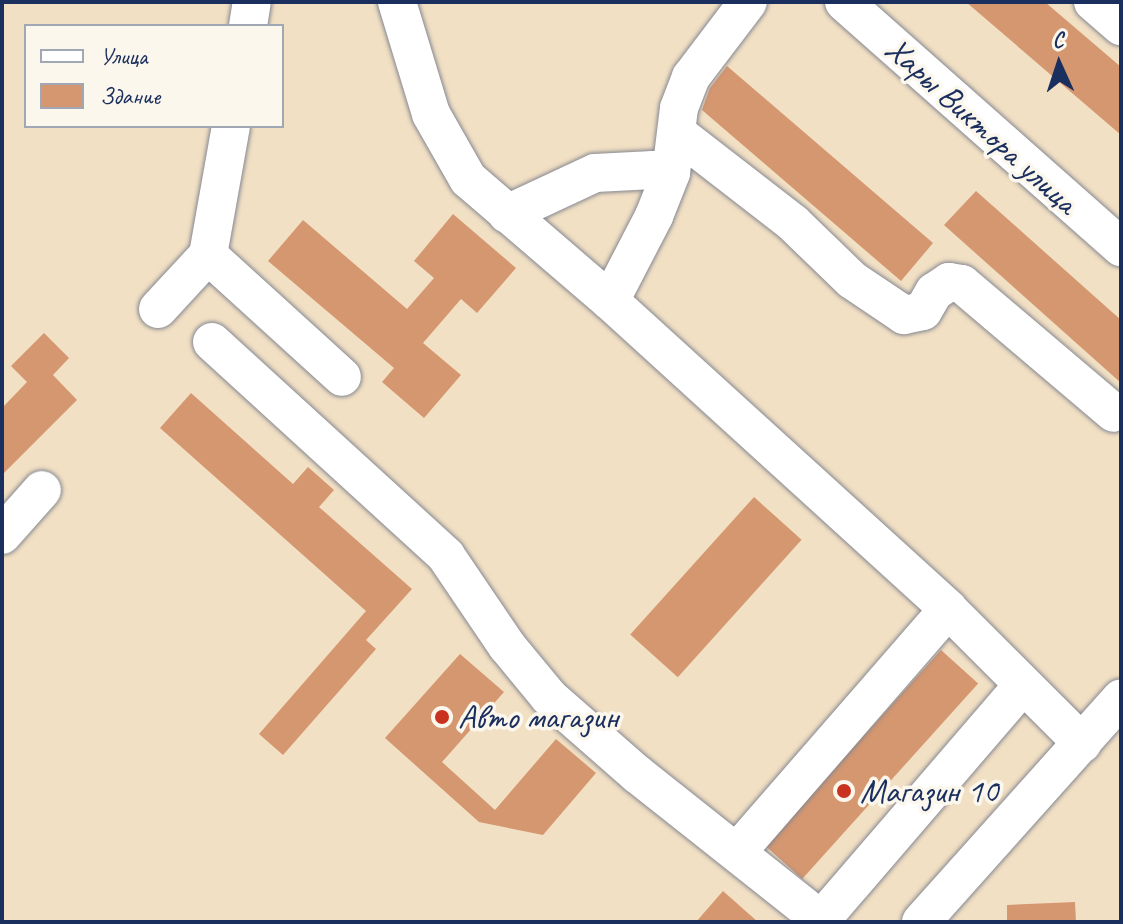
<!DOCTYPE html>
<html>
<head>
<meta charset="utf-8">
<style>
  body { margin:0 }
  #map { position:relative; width:1123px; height:924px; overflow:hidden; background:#f2e0c4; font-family:Caveat,sans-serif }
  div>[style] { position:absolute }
  .building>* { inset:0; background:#d59770; transform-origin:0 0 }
  .roads { filter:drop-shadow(0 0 2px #868891) drop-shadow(0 0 2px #868891) }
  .minor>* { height:38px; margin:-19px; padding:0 19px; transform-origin:19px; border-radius:19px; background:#fff }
  .dots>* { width:22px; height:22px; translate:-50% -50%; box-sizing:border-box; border:4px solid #fbf7ec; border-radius:50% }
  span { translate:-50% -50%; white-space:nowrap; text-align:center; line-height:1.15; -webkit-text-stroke:7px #fbf7ec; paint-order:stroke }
  .street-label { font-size:34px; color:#1b2f5e }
  .poi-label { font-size:34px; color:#1b2f5e }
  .left { translate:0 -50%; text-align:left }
  .frame { position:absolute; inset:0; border:4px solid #1b2f5e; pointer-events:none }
  .legend { position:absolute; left:24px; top:24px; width:260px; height:104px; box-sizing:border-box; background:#fbf7ec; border:2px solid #a1a7b3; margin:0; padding:10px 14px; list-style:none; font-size:24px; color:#1b2f5e }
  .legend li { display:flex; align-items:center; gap:16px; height:40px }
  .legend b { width:40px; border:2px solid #a1a7b3 }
  .north { position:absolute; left:1019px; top:24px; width:80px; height:80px; -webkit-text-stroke:6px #fbf7ec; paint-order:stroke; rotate:357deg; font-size:22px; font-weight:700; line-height:32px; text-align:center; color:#1b2f5e }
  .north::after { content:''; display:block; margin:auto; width:28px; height:36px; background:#1b2f5e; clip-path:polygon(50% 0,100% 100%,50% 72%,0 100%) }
</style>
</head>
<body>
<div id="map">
  <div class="building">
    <div style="clip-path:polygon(966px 2px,1045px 2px,1121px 67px,1121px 135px)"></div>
    <div style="clip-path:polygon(727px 66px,933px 243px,901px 281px,702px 110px,710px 88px)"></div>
    <div style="clip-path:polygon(976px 191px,1121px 320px,1121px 383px,944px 225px)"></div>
    <div style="clip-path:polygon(453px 214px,516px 268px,477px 313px,461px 299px,423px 343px,461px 375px,424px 418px,382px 382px,394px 368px,268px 261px,303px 220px,407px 309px,434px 278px,414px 261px)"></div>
    <div style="clip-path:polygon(44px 333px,69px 358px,53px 375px,77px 400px,2px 475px,2px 408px,27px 382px,11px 366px)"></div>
    <div style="clip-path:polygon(191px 393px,293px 484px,308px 467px,334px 490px,319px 507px,412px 589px,366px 640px,376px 649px,283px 755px,259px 734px,366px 611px,160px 428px)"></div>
    <div style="left:754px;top:497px;width:64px;height:185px;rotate:42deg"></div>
    <div style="left:941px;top:650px;width:50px;height:263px;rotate:42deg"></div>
    <div style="clip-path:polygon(460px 654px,504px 692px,442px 762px,495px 810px,556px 739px,596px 773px,543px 835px,479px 822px,385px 738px)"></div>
    <div style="clip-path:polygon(723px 891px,758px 922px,696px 922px)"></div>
    <div style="clip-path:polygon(1075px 902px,1076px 922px,1007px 922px,1007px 905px)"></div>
  </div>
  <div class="roads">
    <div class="minor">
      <div style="left:397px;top:2px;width:117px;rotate:73.1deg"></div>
      <div style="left:431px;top:114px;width:75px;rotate:60.4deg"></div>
      <div style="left:468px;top:179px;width:187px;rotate:40.7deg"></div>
      <div style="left:610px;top:301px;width:457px;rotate:42.3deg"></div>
      <div style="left:948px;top:609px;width:190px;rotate:45deg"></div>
      <div style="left:844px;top:2px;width:370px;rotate:41.5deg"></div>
      <div style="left:1093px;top:2px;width:37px;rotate:41deg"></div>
      <div style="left:248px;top:26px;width:24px;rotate:-81deg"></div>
      <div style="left:677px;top:133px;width:147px;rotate:37.8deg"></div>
      <div style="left:793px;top:223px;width:82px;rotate:44deg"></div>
      <div style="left:852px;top:280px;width:63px;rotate:33.9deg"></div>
      <div style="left:904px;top:315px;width:19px;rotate:-12deg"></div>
      <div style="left:923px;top:311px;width:22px;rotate:-60deg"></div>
      <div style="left:934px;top:292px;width:18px;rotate:-34deg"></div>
      <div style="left:949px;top:282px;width:13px;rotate:9deg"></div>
      <div style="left:962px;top:284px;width:199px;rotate:40.3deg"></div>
      <div style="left:507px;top:214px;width:97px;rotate:-25deg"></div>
      <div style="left:595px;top:173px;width:58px;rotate:-3deg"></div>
      <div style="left:653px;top:170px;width:18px;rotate:9deg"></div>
      <div style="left:208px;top:255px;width:181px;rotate:42.3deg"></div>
      <div style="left:610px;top:301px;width:96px;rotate:-62.6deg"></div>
      <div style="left:654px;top:216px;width:46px;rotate:-68.4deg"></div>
      <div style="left:671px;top:173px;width:65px;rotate:-83deg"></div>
      <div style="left:679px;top:108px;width:33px;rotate:-69deg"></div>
      <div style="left:691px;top:77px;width:94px;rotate:-52.8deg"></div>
      <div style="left:158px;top:309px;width:74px;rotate:-47.2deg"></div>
      <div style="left:208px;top:255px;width:131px;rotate:-79.9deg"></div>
      <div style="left:212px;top:342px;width:317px;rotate:42.4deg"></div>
      <div style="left:446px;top:556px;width:109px;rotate:55.9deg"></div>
      <div style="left:507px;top:646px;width:66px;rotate:50.5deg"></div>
      <div style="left:549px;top:697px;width:117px;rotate:41.2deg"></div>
      <div style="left:637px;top:774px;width:238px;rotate:38.4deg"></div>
      <div style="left:2px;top:535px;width:60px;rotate:-48.4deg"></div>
      <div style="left:737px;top:852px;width:322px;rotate:-49deg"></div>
      <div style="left:821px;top:920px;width:310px;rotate:-49.3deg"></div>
      <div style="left:921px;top:922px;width:300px;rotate:-48.2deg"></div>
    </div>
  </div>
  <div class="dots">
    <div style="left:442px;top:717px;background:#c8321e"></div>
    <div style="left:844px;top:791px;background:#c8321e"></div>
  </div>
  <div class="street-label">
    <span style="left:982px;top:125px;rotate:42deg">Хары Виктора улица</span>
  </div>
  <div class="poi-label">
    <span class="left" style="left:458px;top:717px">Авто магазин</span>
    <span class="left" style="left:860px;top:791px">Магазин 10</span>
  </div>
  <div class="frame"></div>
  <ul class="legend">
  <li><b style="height:10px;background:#fff"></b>Улица</li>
  <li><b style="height:22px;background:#d59770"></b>Здание</li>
  </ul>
  <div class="north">С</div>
</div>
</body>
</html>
